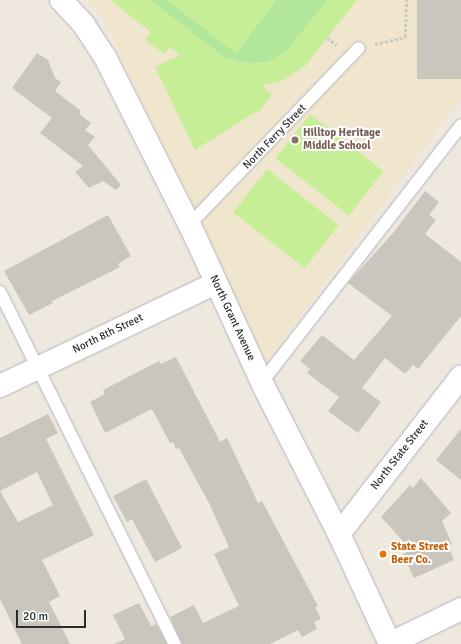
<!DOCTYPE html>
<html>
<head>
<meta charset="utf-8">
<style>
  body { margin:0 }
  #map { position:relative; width:461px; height:644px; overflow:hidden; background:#eee8df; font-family:Signika,sans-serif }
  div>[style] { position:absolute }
  .education>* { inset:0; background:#f0e6ce }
  .green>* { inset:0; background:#b2e69a }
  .pitch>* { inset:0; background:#c6ee96; transform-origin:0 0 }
  .building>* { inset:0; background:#cac6bd; transform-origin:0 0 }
  .path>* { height:2.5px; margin-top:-1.25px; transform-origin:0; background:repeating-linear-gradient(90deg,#c8c8c8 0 3px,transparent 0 5px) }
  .roads { filter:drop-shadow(0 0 1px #b3b5c0) drop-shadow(0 0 1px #b3b5c0) }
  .lane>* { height:12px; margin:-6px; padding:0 6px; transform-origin:6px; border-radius:6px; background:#fff }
  .street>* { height:22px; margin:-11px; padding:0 11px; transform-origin:11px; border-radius:11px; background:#fff }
  .dots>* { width:11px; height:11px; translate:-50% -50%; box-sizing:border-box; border:2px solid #fff; border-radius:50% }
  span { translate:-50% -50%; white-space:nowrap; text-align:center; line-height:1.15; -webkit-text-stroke:4px #fff; paint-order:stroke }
  .education-label { font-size:11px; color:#785e54; font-weight:700 }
  .left { translate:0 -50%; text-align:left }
  .street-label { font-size:11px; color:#2d2d2d }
  .food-label { font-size:11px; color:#c56008; font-weight:700 }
  .scale { position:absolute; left:16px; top:610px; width:70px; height:18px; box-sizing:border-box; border:2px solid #2d2d2d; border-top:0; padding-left:5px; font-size:12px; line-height:14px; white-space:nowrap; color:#2d2d2d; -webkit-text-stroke:3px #fff; paint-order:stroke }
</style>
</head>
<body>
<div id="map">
  <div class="education">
    <div style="clip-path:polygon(84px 0,461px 0,461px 98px,266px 363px,100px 12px)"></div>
  </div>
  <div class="green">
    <div style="clip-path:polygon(150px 0,167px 0,236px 53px,276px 0,328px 0,286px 51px,271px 61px,252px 64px,225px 58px)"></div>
  </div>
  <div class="pitch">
    <div style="clip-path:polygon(110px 0,150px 0,225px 58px,252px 64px,271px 61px,286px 51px,328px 0,357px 0,306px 65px,284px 80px,262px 86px,272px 94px,259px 112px,257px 111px,195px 150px,155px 67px,180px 55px,170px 47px,164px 54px,145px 40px,151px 32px)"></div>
    <div style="clip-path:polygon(167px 0,276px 0,236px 53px)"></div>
    <div style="left:310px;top:114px;width:93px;height:56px;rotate:38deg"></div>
    <div style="left:267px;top:169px;width:91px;height:55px;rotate:38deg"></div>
  </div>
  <div class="building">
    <div style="left:417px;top:0;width:44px;height:79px"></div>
    <div style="clip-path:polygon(37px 53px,48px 60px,55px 78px,61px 82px,55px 91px,81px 111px,79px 114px,91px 123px,85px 130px,95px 137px,88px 145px,121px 185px,116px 190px,103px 181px,89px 188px,75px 172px,83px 166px,40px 133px,52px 118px,12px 88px)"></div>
    <div style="clip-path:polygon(425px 191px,439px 202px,429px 215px,436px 220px,425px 234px,461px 262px,461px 316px,418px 369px,413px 365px,405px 374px,385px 358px,362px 388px,381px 402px,358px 433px,328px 411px,339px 397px,307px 373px,310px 369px,300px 361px,322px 335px,354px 360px,392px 316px,348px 283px,393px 233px)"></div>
    <div style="clip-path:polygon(108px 215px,131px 256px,118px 264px,120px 267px,52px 301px,53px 303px,29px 315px,4px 271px)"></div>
    <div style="clip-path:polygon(176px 357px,220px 442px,227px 438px,258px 503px,262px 501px,318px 606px,315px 607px,321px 619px,314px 622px,317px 629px,302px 637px,298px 630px,270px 644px,182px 644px,170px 617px,194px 605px,203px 623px,239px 606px,214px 554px,229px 547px,210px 505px,179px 448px,176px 449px,173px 442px,170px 443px,152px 409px,105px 433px,90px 402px,105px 394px,103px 390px,159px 361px,161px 364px)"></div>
    <div style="clip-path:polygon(evenodd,48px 414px,58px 433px,46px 439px,94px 535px,42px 560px,60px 596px,49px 602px,70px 644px,22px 644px,0 599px,0 438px,48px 414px,37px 472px,53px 505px,18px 522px,0 491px,37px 472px)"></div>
    <div style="clip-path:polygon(461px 429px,461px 480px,436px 460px)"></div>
    <div style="clip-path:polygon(421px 478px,451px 513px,442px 521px,452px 544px,448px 546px,454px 560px,414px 578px,403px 554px,411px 550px,381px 517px,410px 485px,413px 488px)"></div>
    <div style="clip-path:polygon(146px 479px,182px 548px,155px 562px,132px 519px,127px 522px,113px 496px)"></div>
    <div style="clip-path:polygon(139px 603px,151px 626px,156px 624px,167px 644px,114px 644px,125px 639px,113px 615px)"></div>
  </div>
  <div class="path">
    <div style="left:327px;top:38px;width:12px;rotate:35deg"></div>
    <div style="left:375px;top:44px;width:31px;rotate:-13deg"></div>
    <div style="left:405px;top:37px;width:37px;rotate:-88deg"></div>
  </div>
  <div class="roads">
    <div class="lane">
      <div style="left:189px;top:225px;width:245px;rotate:-46.2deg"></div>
      <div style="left:0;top:292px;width:393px;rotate:63.6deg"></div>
      <div style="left:262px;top:382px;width:325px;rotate:-52.2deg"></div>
    </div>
    <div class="street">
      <div style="left:61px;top:0;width:34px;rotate:47deg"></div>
      <div style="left:84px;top:25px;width:38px;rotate:57deg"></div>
      <div style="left:105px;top:57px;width:198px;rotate:63.3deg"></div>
      <div style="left:194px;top:234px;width:168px;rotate:65.4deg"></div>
      <div style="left:264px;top:387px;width:165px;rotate:63deg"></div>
      <div style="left:339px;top:534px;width:121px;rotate:65.1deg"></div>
      <div style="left:0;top:386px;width:239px;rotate:-25.5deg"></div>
      <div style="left:339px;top:534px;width:199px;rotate:-52.2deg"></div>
      <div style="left:389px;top:644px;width:80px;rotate:-25.9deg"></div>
    </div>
  </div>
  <div class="dots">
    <div style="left:295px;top:140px;background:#8d6e63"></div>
    <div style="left:383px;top:554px;background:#e8710a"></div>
  </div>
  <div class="education-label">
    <span class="left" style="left:303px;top:140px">Hilltop Heritage<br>Middle School</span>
  </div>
  <div class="street-label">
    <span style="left:275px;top:137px;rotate:-46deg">North Ferry Street</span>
    <span style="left:232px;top:318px;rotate:65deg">North Grant Avenue</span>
    <span style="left:108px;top:334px;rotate:-26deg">North 8th Street</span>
    <span style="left:400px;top:455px;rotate:-52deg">North State Street</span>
  </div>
  <div class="food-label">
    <span class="left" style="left:391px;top:554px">State Street<br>Beer Co.</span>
  </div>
  <div class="scale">20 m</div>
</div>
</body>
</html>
